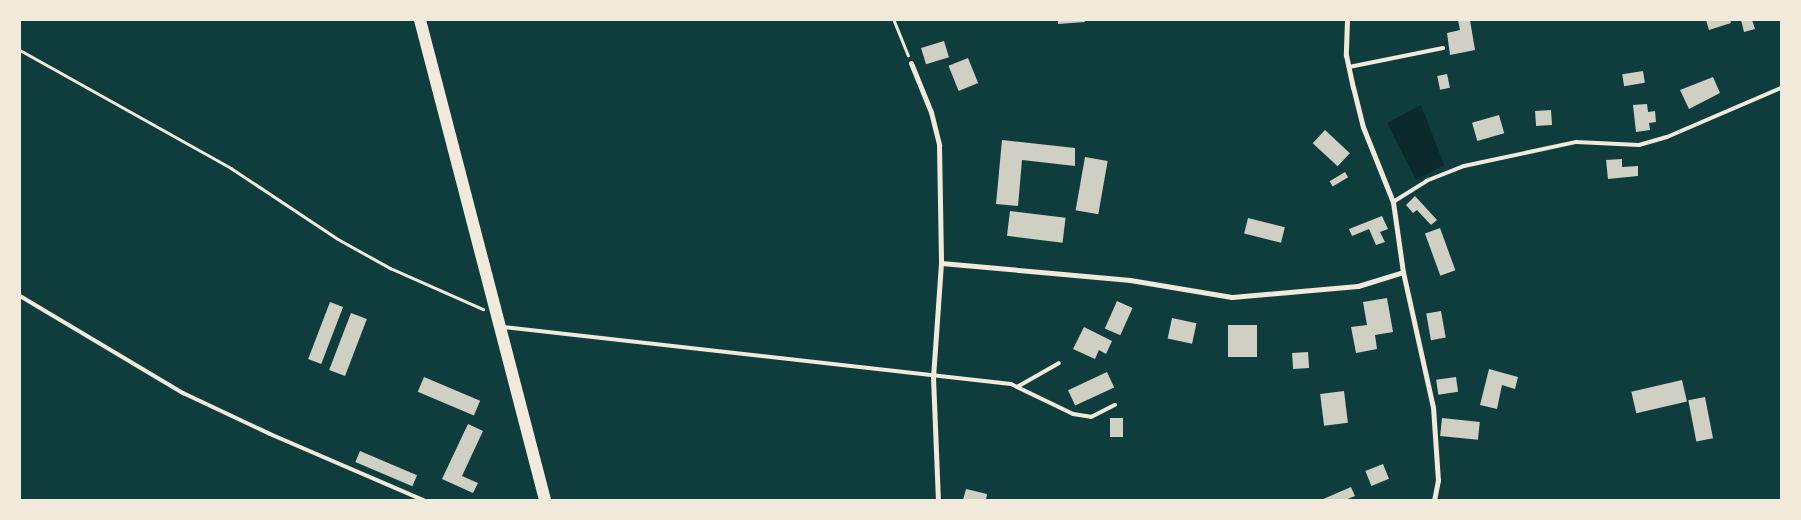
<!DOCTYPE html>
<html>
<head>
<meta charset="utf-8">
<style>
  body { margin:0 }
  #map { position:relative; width:1801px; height:520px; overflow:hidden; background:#0f3d3e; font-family:"Space Grotesk",sans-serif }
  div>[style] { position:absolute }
  .water>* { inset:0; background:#0a2a2b }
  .building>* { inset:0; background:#cfcfc3; transform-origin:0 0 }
  .path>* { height:2.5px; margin:-1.25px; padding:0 1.25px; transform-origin:1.25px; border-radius:1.25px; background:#f1e9da }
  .service>* { height:4px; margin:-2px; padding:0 2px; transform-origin:2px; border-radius:2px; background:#f1e9da }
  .minor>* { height:5px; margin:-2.5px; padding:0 2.5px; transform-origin:2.5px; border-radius:2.5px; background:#f1e9da }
  .primary>* { height:12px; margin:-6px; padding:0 6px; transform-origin:6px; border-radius:6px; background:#f1e9da }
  span { translate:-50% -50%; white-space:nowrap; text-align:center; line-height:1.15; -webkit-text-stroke:5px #f1e9da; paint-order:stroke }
  .frame { position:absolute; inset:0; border:21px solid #f1e9da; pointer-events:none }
</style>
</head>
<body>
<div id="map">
  <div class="water">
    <div style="clip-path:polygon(1421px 105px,1444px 165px,1416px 180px,1387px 123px)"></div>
  </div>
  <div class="building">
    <div style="clip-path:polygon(1058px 20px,1084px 20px,1085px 22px,1058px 24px)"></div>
    <div style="clip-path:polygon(1458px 20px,1470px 20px,1475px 50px,1450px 55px,1447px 33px,1460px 30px)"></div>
    <div style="clip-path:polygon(1706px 20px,1730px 20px,1731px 23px,1709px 30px)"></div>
    <div style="clip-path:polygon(1741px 20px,1752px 20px,1755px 29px,1744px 32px)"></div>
    <div style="left:944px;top:41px;width:17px;height:24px;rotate:73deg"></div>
    <div style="left:968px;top:58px;width:27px;height:21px;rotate:68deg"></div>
    <div style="left:1643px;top:71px;width:12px;height:21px;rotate:81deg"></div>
    <div style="left:1447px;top:74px;width:14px;height:10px;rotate:78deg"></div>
    <div style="clip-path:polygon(1713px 77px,1720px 93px,1689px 109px,1680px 90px)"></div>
    <div style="clip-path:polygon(1647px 104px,1648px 112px,1655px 111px,1656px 122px,1649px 123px,1650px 130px,1636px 132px,1633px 105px)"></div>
    <div style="left:1551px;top:110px;width:15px;height:16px;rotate:86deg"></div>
    <div style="left:1499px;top:115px;width:19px;height:28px;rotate:74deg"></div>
    <div style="left:1325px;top:130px;width:34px;height:18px;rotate:43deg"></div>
    <div style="clip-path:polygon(1002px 140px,1075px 148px,1075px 166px,1022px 160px,1018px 206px,996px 204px)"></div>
    <div style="left:1085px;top:157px;width:23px;height:54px;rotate:10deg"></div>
    <div style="clip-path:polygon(1622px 159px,1622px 167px,1638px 166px,1638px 176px,1608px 179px,1606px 160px)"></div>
    <div style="left:1345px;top:172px;width:6px;height:18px;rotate:59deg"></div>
    <div style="clip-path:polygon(1415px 196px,1437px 220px,1431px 225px,1417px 210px,1413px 213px,1406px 205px)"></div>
    <div style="left:1010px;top:211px;width:56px;height:25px;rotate:7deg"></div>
    <div style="clip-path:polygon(1382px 216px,1388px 229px,1380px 232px,1385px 242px,1376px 245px,1369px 229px,1352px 236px,1349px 229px)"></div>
    <div style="left:1248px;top:218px;width:38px;height:16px;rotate:14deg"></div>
    <div style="left:1440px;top:228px;width:45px;height:16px;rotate:70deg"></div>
    <div style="clip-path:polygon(1387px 298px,1393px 332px,1375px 335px,1377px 349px,1356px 353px,1351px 327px,1367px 325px,1363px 302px)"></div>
    <div style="left:1117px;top:301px;width:17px;height:30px;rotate:24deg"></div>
    <div style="left:330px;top:302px;width:14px;height:61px;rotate:21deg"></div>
    <div style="left:1441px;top:311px;width:27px;height:15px;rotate:80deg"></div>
    <div style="left:351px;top:313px;width:17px;height:61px;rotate:21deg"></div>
    <div style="left:1172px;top:318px;width:25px;height:21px;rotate:12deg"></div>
    <div style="left:1228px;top:325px;width:29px;height:32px"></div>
    <div style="clip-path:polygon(1084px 327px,1112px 341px,1106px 354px,1099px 350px,1095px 359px,1073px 349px)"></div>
    <div style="left:1308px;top:352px;width:16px;height:16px;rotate:86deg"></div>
    <div style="clip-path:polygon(1489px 369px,1518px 377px,1515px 389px,1502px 385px,1497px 409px,1480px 405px)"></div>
    <div style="left:1107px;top:372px;width:17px;height:43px;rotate:65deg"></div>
    <div style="left:424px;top:377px;width:61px;height:16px;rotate:23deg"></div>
    <div style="left:1456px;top:377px;width:15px;height:20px;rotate:82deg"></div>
    <div style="left:1682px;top:380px;width:22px;height:52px;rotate:77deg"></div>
    <div style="left:1344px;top:391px;width:32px;height:24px;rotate:83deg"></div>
    <div style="left:1705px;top:397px;width:42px;height:17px;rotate:79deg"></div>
    <div style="left:1110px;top:418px;width:13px;height:19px"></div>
    <div style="left:1442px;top:418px;width:38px;height:18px;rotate:6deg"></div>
    <div style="clip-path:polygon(468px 424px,483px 431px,462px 476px,478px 483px,473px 493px,442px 479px)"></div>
    <div style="left:360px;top:451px;width:62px;height:12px;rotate:23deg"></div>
    <div style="left:1383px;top:464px;width:16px;height:19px;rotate:68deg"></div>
    <div style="clip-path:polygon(1351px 487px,1355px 496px,1345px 500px,1321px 500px)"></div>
    <div style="clip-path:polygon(966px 489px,987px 494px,986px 500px,963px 500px)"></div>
  </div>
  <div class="path">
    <div style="left:894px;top:20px;width:38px;rotate:68deg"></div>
    <div style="left:20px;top:50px;width:242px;rotate:29.2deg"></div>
    <div style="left:231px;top:168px;width:128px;rotate:33.6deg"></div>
    <div style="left:338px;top:239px;width:60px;rotate:29.1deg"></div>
    <div style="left:390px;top:268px;width:102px;rotate:23.8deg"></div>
  </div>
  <div class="service">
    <div style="left:1349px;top:67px;width:96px;rotate:-11.4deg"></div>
    <div style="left:1393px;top:202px;width:39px;rotate:-32deg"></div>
    <div style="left:1426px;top:181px;width:41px;rotate:-21.5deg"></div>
    <div style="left:1464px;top:166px;width:115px;rotate:-12.1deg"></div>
    <div style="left:1576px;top:142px;width:63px;rotate:2.7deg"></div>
    <div style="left:1639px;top:145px;width:29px;rotate:-16deg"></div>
    <div style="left:1667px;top:137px;width:124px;rotate:-23.3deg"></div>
    <div style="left:20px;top:296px;width:190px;rotate:30.8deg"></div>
    <div style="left:183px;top:393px;width:96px;rotate:25.2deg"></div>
    <div style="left:270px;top:434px;width:167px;rotate:23.3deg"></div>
    <div style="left:503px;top:327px;width:511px;rotate:6.4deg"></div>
    <div style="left:1011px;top:384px;width:69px;rotate:25.8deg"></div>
    <div style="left:1073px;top:414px;width:18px;rotate:9deg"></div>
    <div style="left:1091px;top:417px;width:27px;rotate:-27deg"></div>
    <div style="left:1017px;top:387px;width:48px;rotate:-29.7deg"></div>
  </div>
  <div class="minor">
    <div style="left:1347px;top:20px;width:35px;rotate:92deg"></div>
    <div style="left:1346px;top:55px;width:33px;rotate:78deg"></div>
    <div style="left:1353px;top:87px;width:41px;rotate:76deg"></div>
    <div style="left:1363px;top:127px;width:81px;rotate:68.2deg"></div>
    <div style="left:1393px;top:202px;width:71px;rotate:81.9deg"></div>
    <div style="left:1403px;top:272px;width:138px;rotate:77.5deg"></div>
    <div style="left:1433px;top:407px;width:73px;rotate:86.1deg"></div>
    <div style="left:1438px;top:480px;width:20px;rotate:101deg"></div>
    <div style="left:911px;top:63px;width:53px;rotate:67.8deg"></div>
    <div style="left:931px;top:112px;width:34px;rotate:76deg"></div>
    <div style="left:939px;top:145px;width:118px;rotate:89deg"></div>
    <div style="left:941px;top:263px;width:114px;rotate:94deg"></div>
    <div style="left:933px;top:377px;width:123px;rotate:87.7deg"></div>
    <div style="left:941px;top:263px;width:190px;rotate:5.1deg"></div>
    <div style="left:1130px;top:280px;width:103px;rotate:9.5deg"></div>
    <div style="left:1232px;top:297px;width:126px;rotate:-5deg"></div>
    <div style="left:1358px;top:286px;width:47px;rotate:-17.3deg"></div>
  </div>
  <div class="primary">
    <div style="left:420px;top:20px;width:496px;rotate:75.4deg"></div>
  </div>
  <div class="frame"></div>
</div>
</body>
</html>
